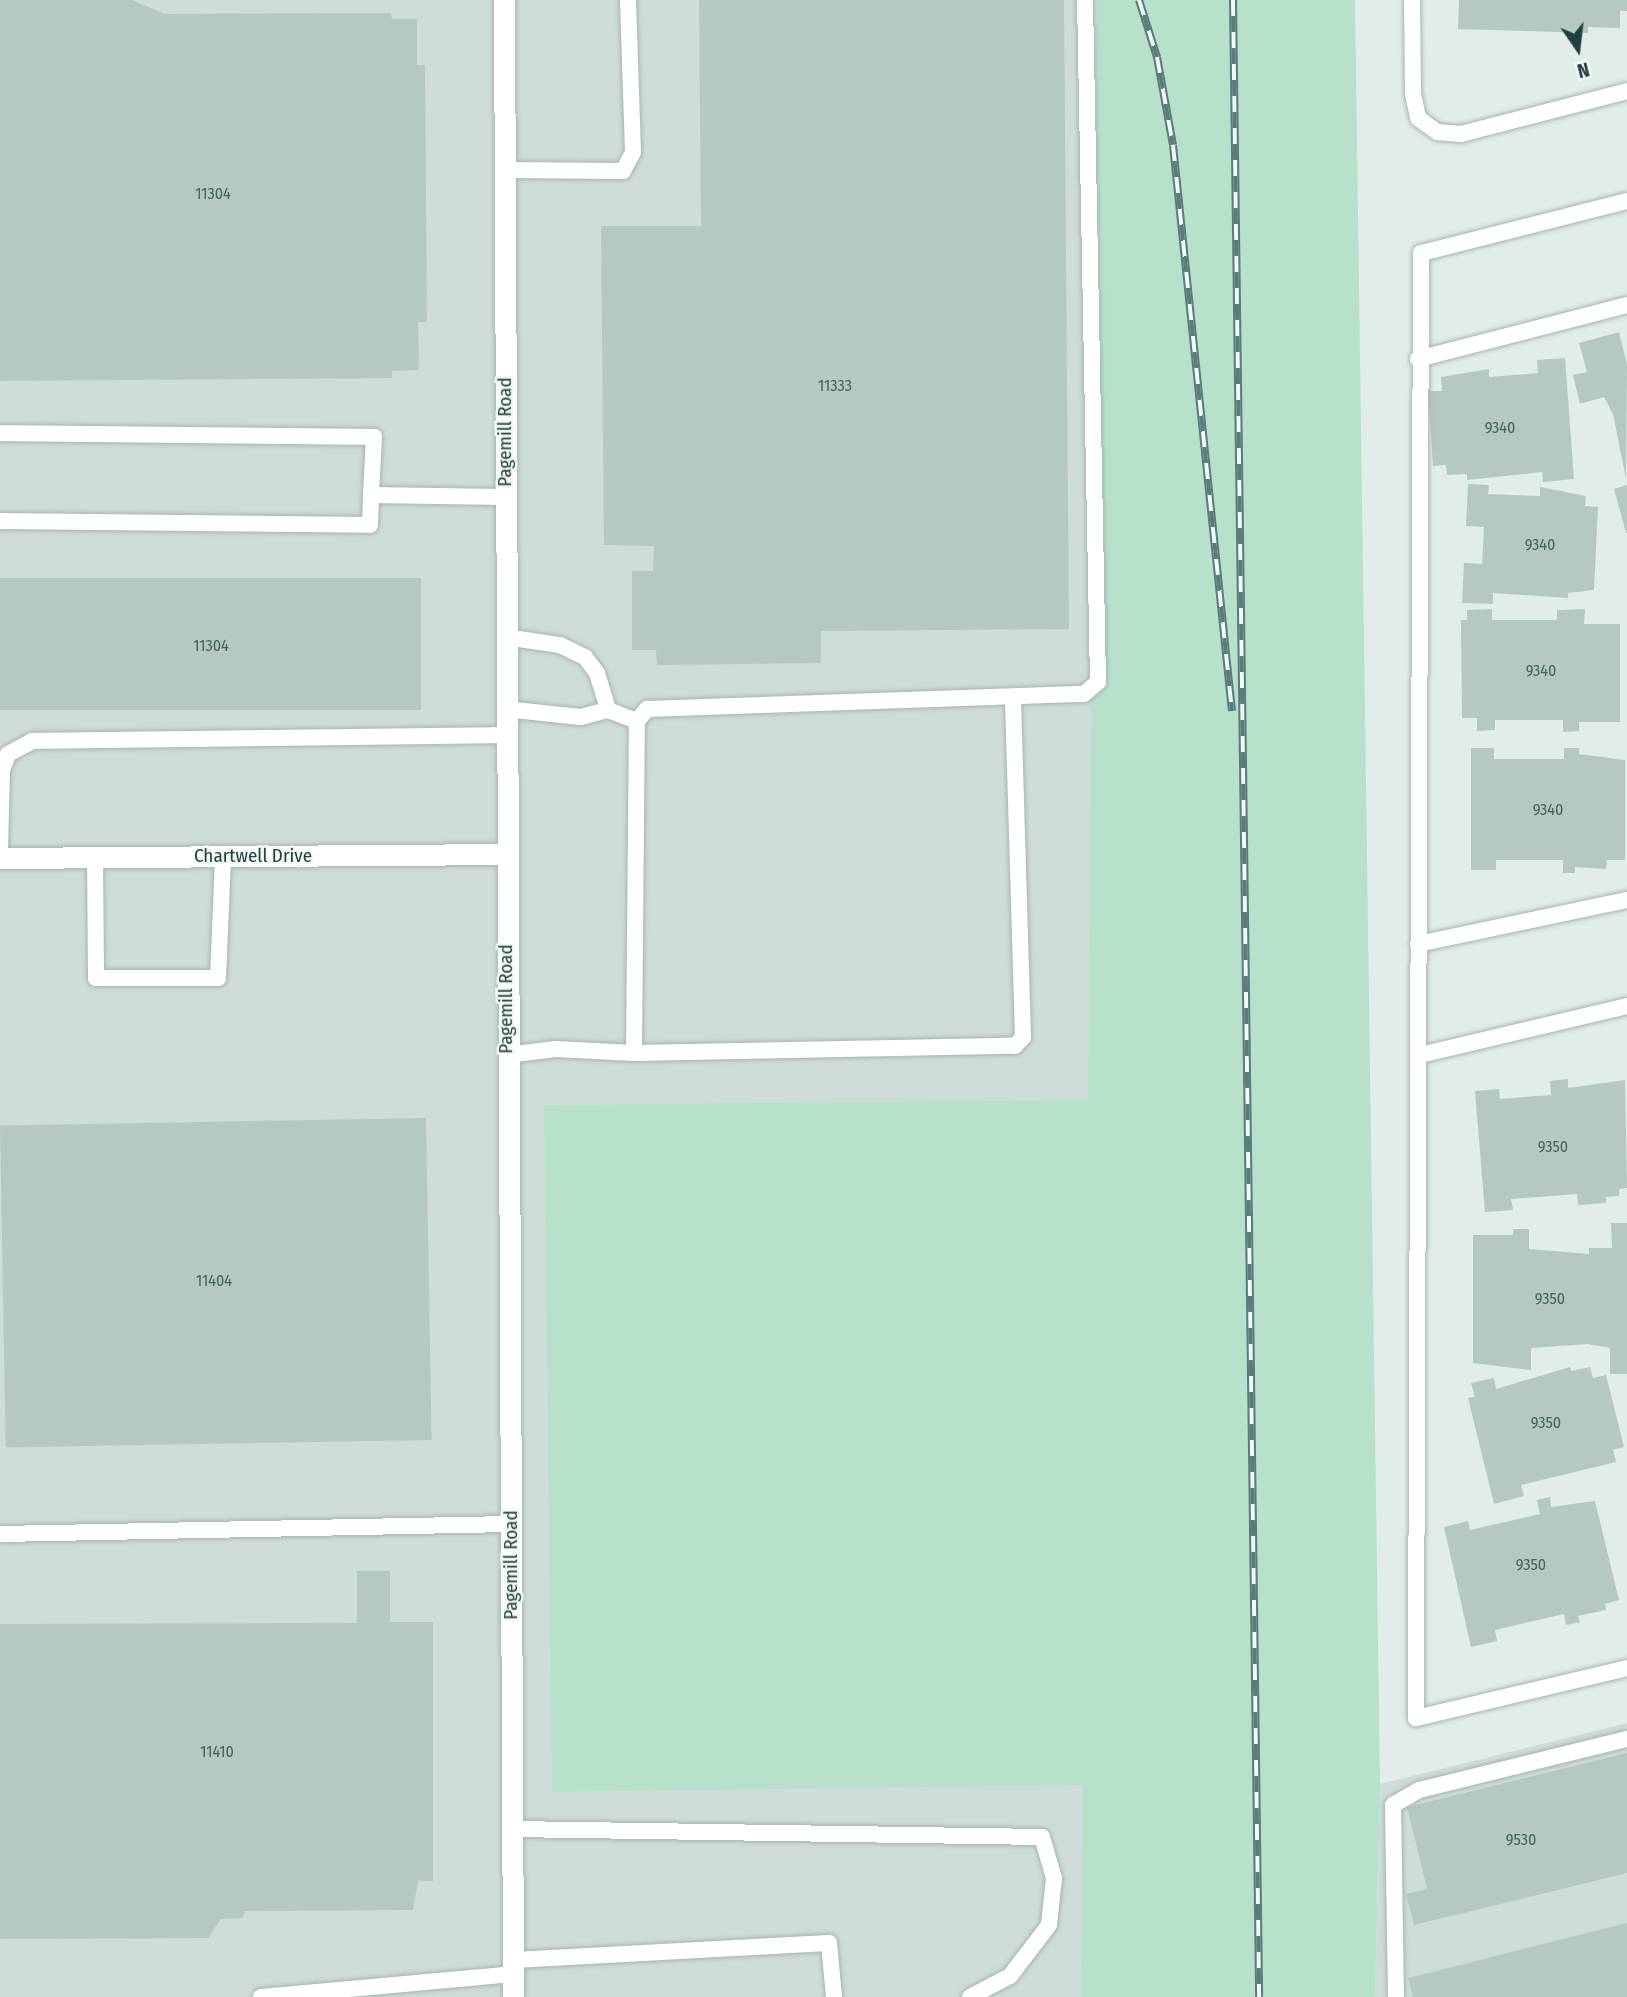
<!DOCTYPE html>
<html>
<head>
<meta charset="utf-8">
<style>
  body { margin:0 }
  #map { position:relative; width:1627px; height:1997px; overflow:hidden; background:#e1edea; font-family:"Fira Sans Condensed",sans-serif }
  div>[style] { position:absolute }
  .built>* { inset:0; background:#cfddda; transform-origin:0 0 }
  .green>* { inset:0; background:#b8e1cc }
  .building>* { inset:0; background:#b6c8c4; transform-origin:0 0 }
  .roads { filter:drop-shadow(0 0 2px #a3b6b3) drop-shadow(0 0 2px #a3b6b3) }
  .service>* { height:16px; margin:-8px; padding:0 8px; transform-origin:8px; border-radius:8px; background:#fff }
  .minor>* { height:21px; margin:-10.5px; padding:0 10.5px; transform-origin:10.5px; border-radius:10.5px; background:#fff }
  .rail>* { height:8px; margin-top:-4px; transform-origin:0; background:repeating-linear-gradient(90deg,#f2f9f7 0 16px,#5a7c7a 0 32px); box-sizing:border-box; border-block:2px solid #5a7c7a }
  span { translate:-50% -50%; white-space:nowrap; text-align:center; line-height:1.15; -webkit-text-stroke:5px #f2f9f7; paint-order:stroke }
  .number-label { font-size:16px; color:#456260 }
  .number-label span { -webkit-text-stroke-width:0 }
  .street-label { font-size:19px; color:#1f403e }
  .north { position:absolute; left:1543px; top:14px; width:70px; height:70px; -webkit-text-stroke:5px #f2f9f7; paint-order:stroke; rotate:166deg; font-size:19px; font-weight:700; line-height:28px; text-align:center; color:#1f403e }
  .north::after { content:''; display:block; margin:auto; width:24px; height:32px; background:#1f403e; clip-path:polygon(50% 0,100% 100%,50% 72%,0 100%) }
</style>
</head>
<body>
<div id="map">
  <div class="built">
    <div style="left:0;top:0;width:1097px;height:1997px"></div>
    <div style="clip-path:polygon(1627px 1723px,1627px 1997px,1375px 1997px,1380px 1784px)"></div>
  </div>
  <div class="green">
    <div style="clip-path:polygon(1097px 0,1355px 0,1380px 1784px,1375px 1997px,1081px 1997px,1083px 1785px,552px 1792px,544px 1105px,1088px 1100px)"></div>
  </div>
  <div class="building">
    <div style="clip-path:polygon(0 0,132px 0,165px 14px,391px 13px,392px 19px,417px 19px,417px 65px,425px 65px,427px 322px,418px 322px,419px 370px,392px 371px,392px 378px,0 381px)"></div>
    <div style="clip-path:polygon(699px 0,1064px 0,1069px 629px,821px 631px,821px 663px,657px 665px,656px 650px,632px 650px,632px 571px,653px 571px,654px 546px,604px 545px,601px 226px,701px 226px)"></div>
    <div style="clip-path:polygon(1459px 0,1627px 0,1627px 11px,1620px 11px,1620px 28px,1588px 27px,1588px 33px,1458px 29px)"></div>
    <div style="clip-path:polygon(1619px 332px,1627px 364px,1626px 479px,1613px 414px,1604px 397px,1580px 404px,1573px 375px,1587px 372px,1579px 343px)"></div>
    <div style="clip-path:polygon(1565px 358px,1574px 479px,1543px 482px,1542px 472px,1467px 480px,1467px 474px,1447px 475px,1446px 465px,1433px 466px,1428px 391px,1442px 391px,1441px 377px,1489px 369px,1489px 377px,1538px 373px,1537px 360px)"></div>
    <div style="clip-path:polygon(1468px 484px,1489px 485px,1488px 494px,1540px 496px,1540px 487px,1586px 496px,1585px 506px,1598px 507px,1594px 590px,1568px 593px,1568px 598px,1493px 593px,1493px 604px,1462px 603px,1464px 563px,1482px 564px,1484px 527px,1466px 526px)"></div>
    <div style="clip-path:polygon(1627px 485px,1627px 533px,1626px 533px,1614px 489px)"></div>
    <div style="left:421px;top:578px;width:132px;height:421px;rotate:90deg"></div>
    <div style="clip-path:polygon(1492px 609px,1492px 620px,1557px 620px,1557px 610px,1585px 609px,1584px 624px,1620px 624px,1620px 722px,1579px 722px,1579px 731px,1563px 732px,1563px 720px,1495px 720px,1495px 730px,1477px 731px,1477px 718px,1462px 718px,1461px 620px,1467px 620px,1467px 610px)"></div>
    <div style="clip-path:polygon(1471px 748px,1494px 748px,1494px 759px,1564px 759px,1564px 748px,1579px 748px,1579px 754px,1625px 760px,1625px 860px,1607px 860px,1606px 869px,1575px 867px,1575px 873px,1563px 873px,1563px 860px,1496px 860px,1496px 870px,1471px 870px)"></div>
    <div style="clip-path:polygon(1568px 1079px,1568px 1088px,1625px 1080px,1627px 1188px,1619px 1189px,1619px 1196px,1606px 1197px,1606px 1203px,1578px 1205px,1577px 1194px,1511px 1199px,1513px 1210px,1485px 1212px,1475px 1091px,1499px 1089px,1500px 1099px,1551px 1095px,1550px 1081px)"></div>
    <div style="left:426px;top:1118px;width:322px;height:426px;rotate:89deg"></div>
    <div style="clip-path:polygon(1611px 1223px,1627px 1223px,1627px 1374px,1610px 1374px,1610px 1348px,1588px 1344px,1531px 1348px,1531px 1370px,1473px 1363px,1473px 1235px,1513px 1235px,1513px 1229px,1529px 1229px,1529px 1249px,1589px 1254px,1589px 1248px,1612px 1248px)"></div>
    <div style="clip-path:polygon(1570px 1367px,1571px 1371px,1590px 1367px,1593px 1378px,1606px 1375px,1624px 1447px,1613px 1450px,1616px 1462px,1521px 1485px,1524px 1496px,1494px 1504px,1468px 1398px,1475px 1397px,1471px 1383px,1494px 1378px,1496px 1389px)"></div>
    <div style="clip-path:polygon(1550px 1497px,1551px 1507px,1595px 1501px,1619px 1600px,1605px 1604px,1606px 1610px,1578px 1616px,1580px 1622px,1566px 1625px,1564px 1614px,1495px 1630px,1497px 1641px,1471px 1647px,1444px 1527px,1468px 1521px,1470px 1530px,1540px 1514px,1537px 1500px)"></div>
    <div style="clip-path:polygon(357px 1571px,390px 1571px,390px 1622px,433px 1622px,433px 1881px,418px 1881px,413px 1910px,245px 1911px,242px 1918px,221px 1919px,208px 1938px,0 1939px,0 1624px,357px 1623px)"></div>
    <div style="clip-path:polygon(1627px 1753px,1627px 1873px,1414px 1925px,1406px 1894px,1427px 1889px,1407px 1807px)"></div>
    <div style="clip-path:polygon(1627px 1923px,1627px 1997px,1413px 1997px,1408px 1978px)"></div>
  </div>
  <div class="roads">
    <div class="service">
      <div style="left:1412px;top:0;width:94px;rotate:89.4deg"></div>
      <div style="left:1413px;top:94px;width:25px;rotate:78deg"></div>
      <div style="left:1418px;top:118px;width:24px;rotate:36deg"></div>
      <div style="left:1437px;top:132px;width:24px;rotate:5deg"></div>
      <div style="left:1461px;top:134px;width:171px;rotate:-14.5deg"></div>
      <div style="left:504px;top:170px;width:119px;rotate:0.5deg"></div>
      <div style="left:623px;top:171px;width:21px;rotate:-62deg"></div>
      <div style="left:633px;top:152px;width:152px;rotate:-91.9deg"></div>
      <div style="left:1627px;top:201px;width:212px;rotate:165.8deg"></div>
      <div style="left:1421px;top:253px;width:1465px;rotate:90.2deg"></div>
      <div style="left:1416px;top:1718px;width:217px;rotate:-13.3deg"></div>
      <div style="left:1418px;top:359px;width:216px;rotate:-14.5deg"></div>
      <div style="left:0;top:433px;width:374px;rotate:0.6deg"></div>
      <div style="left:374px;top:437px;width:58px;rotate:93deg"></div>
      <div style="left:0;top:521px;width:370px;rotate:0.6deg"></div>
      <div style="left:370px;top:525px;width:30px;rotate:-88deg"></div>
      <div style="left:371px;top:495px;width:134px;rotate:0.9deg"></div>
      <div style="left:505px;top:637px;width:56px;rotate:8.3deg"></div>
      <div style="left:560px;top:645px;width:28px;rotate:26deg"></div>
      <div style="left:585px;top:657px;width:20px;rotate:53deg"></div>
      <div style="left:597px;top:673px;width:39px;rotate:73deg"></div>
      <div style="left:505px;top:709px;width:76px;rotate:6deg"></div>
      <div style="left:581px;top:717px;width:28px;rotate:-15deg"></div>
      <div style="left:608px;top:710px;width:31px;rotate:21deg"></div>
      <div style="left:0;top:850px;width:80px;rotate:-88.6deg"></div>
      <div style="left:2px;top:770px;width:17px;rotate:-69deg"></div>
      <div style="left:8px;top:754px;width:27px;rotate:-28deg"></div>
      <div style="left:32px;top:741px;width:473px;rotate:-0.7deg"></div>
      <div style="left:95px;top:857px;width:121px;rotate:89.5deg"></div>
      <div style="left:96px;top:978px;width:122px"></div>
      <div style="left:218px;top:978px;width:121px;rotate:-87.6deg"></div>
      <div style="left:1418px;top:944px;width:214px;rotate:-11.9deg"></div>
      <div style="left:634px;top:1053px;width:332px;rotate:-89.5deg"></div>
      <div style="left:637px;top:721px;width:16px;rotate:-50deg"></div>
      <div style="left:647px;top:709px;width:437px;rotate:-2deg"></div>
      <div style="left:1084px;top:694px;width:18px;rotate:-41deg"></div>
      <div style="left:1098px;top:682px;width:682px;rotate:-91.09deg"></div>
      <div style="left:507px;top:1055px;width:49px;rotate:-7deg"></div>
      <div style="left:556px;top:1049px;width:78px;rotate:2.9deg"></div>
      <div style="left:634px;top:1053px;width:381px;rotate:-1.1deg"></div>
      <div style="left:1015px;top:1046px;width:12px;rotate:-48deg"></div>
      <div style="left:1023px;top:1037px;width:340px;rotate:-91.7deg"></div>
      <div style="left:1420px;top:1055px;width:213px;rotate:-13.3deg"></div>
      <div style="left:0;top:1534px;width:511px;rotate:-1.12deg"></div>
      <div style="left:511px;top:1829px;width:531px;rotate:0.86deg"></div>
      <div style="left:1042px;top:1837px;width:43px;rotate:73.7deg"></div>
      <div style="left:1054px;top:1878px;width:47px;rotate:96.1deg"></div>
      <div style="left:1049px;top:1925px;width:64px;rotate:127.4deg"></div>
      <div style="left:1010px;top:1976px;width:45px;rotate:152.3deg"></div>
      <div style="left:513px;top:1960px;width:316px;rotate:-3.1deg"></div>
      <div style="left:829px;top:1943px;width:54px;rotate:84.7deg"></div>
      <div style="left:261px;top:1997px;width:253px;rotate:-5.2deg"></div>
      <div style="left:1396px;top:1997px;width:192px;rotate:-90.9deg"></div>
      <div style="left:1393px;top:1805px;width:30px;rotate:-30deg"></div>
      <div style="left:1419px;top:1790px;width:214px;rotate:-13.8deg"></div>
    </div>
    <div class="minor">
      <div style="left:504px;top:0;width:1997px;rotate:89.74deg"></div>
      <div style="left:0;top:858px;width:506px;rotate:-0.45deg"></div>
    </div>
  </div>
  <div class="rail">
    <div style="left:1139px;top:0;width:60px;rotate:72.5deg"></div>
    <div style="left:1157px;top:57px;width:89px;rotate:79.7deg"></div>
    <div style="left:1173px;top:145px;width:569px;rotate:84.05deg"></div>
    <div style="left:1233px;top:0;width:1997px;rotate:89.25deg"></div>
  </div>
  <div class="number-label">
    <span style="left:213px;top:194px">11304</span>
    <span style="left:835px;top:386px">11333</span>
    <span style="left:1500px;top:428px">9340</span>
    <span style="left:1540px;top:545px">9340</span>
    <span style="left:211px;top:646px">11304</span>
    <span style="left:1541px;top:671px">9340</span>
    <span style="left:1548px;top:810px">9340</span>
    <span style="left:1553px;top:1147px">9350</span>
    <span style="left:214px;top:1281px">11404</span>
    <span style="left:1550px;top:1299px">9350</span>
    <span style="left:1546px;top:1423px">9350</span>
    <span style="left:1531px;top:1565px">9350</span>
    <span style="left:217px;top:1752px">11410</span>
    <span style="left:1521px;top:1840px">9530</span>
  </div>
  <div class="street-label">
    <span style="left:505px;top:432px;rotate:-90deg">Pagemill Road</span>
    <span style="left:253px;top:856px">Chartwell Drive</span>
    <span style="left:506px;top:999px;rotate:-90deg">Pagemill Road</span>
    <span style="left:511px;top:1565px;rotate:-90deg">Pagemill Road</span>
  </div>
  <div class="north">N</div>
</div>
</body>
</html>
